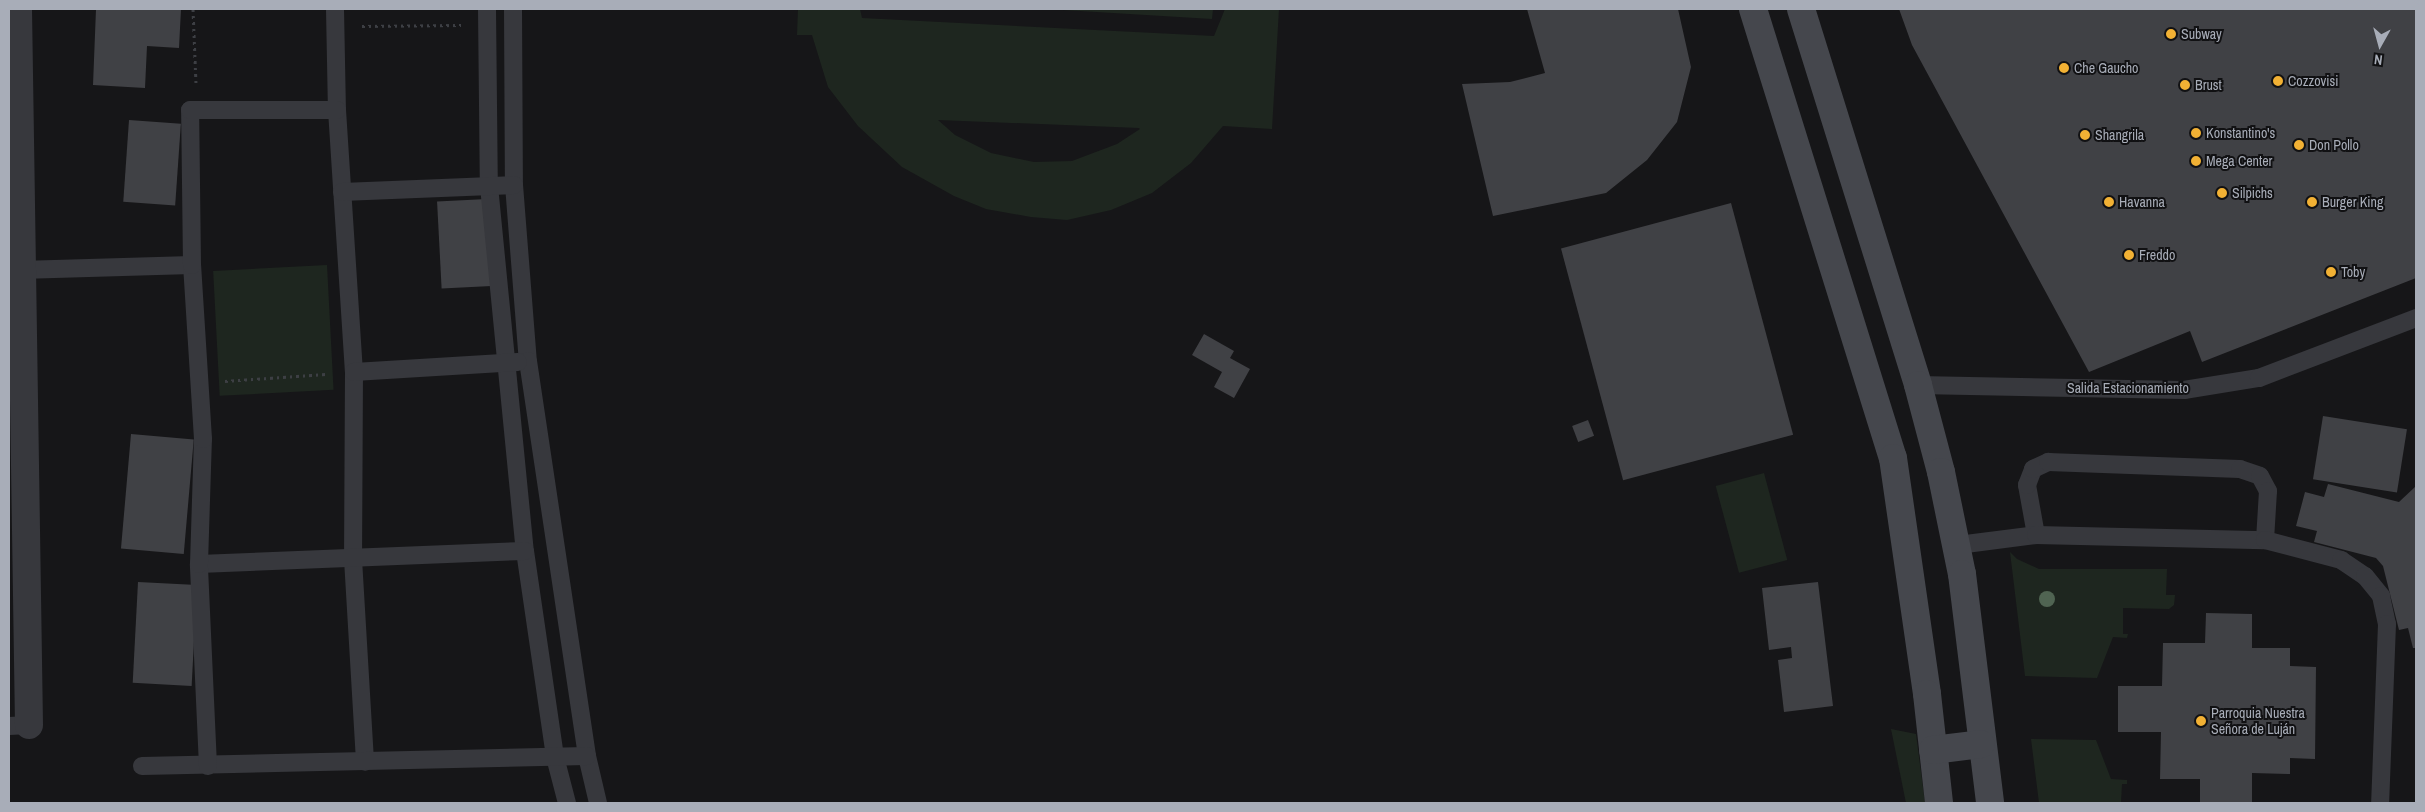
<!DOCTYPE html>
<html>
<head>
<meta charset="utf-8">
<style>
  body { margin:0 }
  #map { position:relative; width:2425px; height:812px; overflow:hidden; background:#161618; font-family:"Archivo Narrow",sans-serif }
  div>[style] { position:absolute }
  .green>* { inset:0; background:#1e261f; transform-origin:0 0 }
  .building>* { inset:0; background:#404145; transform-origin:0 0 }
  .path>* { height:3px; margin-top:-1.5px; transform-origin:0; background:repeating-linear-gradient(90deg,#3d3f44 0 2.5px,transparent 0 6.5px) }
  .lane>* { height:18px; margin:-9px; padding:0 9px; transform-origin:9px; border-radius:9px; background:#37383d }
  .street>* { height:28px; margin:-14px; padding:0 14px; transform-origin:14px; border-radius:14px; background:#37383d }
  .secondary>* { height:28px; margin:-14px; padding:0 14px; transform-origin:14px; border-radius:14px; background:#45474d }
  .trees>* { width:16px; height:16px; margin:-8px; border-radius:50%; background:#506452 }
  .dots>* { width:14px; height:14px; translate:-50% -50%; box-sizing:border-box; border:2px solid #111113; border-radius:50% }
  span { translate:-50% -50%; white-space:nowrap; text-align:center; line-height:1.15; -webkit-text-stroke:4px #111113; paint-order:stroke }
  .poi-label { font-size:14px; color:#a8adb8 }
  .left { translate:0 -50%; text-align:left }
  .street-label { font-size:14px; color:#a8adb8 }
  .frame { position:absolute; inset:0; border:10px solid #a8adb8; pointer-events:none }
  .north { position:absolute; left:2355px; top:20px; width:50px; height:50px; -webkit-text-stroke:4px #111113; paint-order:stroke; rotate:187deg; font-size:14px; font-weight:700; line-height:20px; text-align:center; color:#a8adb8 }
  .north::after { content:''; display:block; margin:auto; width:18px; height:22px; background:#a8adb8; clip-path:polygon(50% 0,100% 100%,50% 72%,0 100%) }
</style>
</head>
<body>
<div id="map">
  <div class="green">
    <div style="clip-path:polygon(evenodd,798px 9px,860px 9px,862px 18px,1214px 36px,1225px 9px,1279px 9px,1272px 129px,1223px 126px,1191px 163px,1152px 193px,1111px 210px,1067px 220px,1031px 217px,986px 209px,954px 196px,902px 167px,858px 126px,828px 87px,812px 35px,797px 35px,798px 9px,938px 120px,1139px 128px,1140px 129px,1117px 144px,1072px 161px,1034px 162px,991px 153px,955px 135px,938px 120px)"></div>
    <div style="clip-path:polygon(1047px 9px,1213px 9px,1212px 19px)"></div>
    <div style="left:327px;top:265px;width:125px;height:114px;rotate:87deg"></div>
    <div style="left:1764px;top:473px;width:90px;height:50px;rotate:75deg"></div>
    <div style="clip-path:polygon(2010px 552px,2017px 559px,2039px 569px,2167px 569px,2166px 595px,2175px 595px,2174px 605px,2169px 609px,2123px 608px,2123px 634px,2128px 634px,2127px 638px,2113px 637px,2097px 678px,2025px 676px)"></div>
    <div style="clip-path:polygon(1891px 729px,1916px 734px,1925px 803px,1906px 803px)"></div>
    <div style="clip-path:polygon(2031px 739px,2096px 740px,2111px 779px,2127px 780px,2127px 784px,2122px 784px,2121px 803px,2039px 803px)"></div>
  </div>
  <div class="building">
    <div style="clip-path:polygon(96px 9px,181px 9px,179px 48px,147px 46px,145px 88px,93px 85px)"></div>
    <div style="clip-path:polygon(1527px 9px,1678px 9px,1691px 67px,1677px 122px,1647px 160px,1606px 193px,1493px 216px,1462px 84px,1510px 82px,1545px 73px)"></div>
    <div style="clip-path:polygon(1899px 9px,2416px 9px,2416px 278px,2202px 362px,2190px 331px,2089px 372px,1912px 45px)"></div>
    <div style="left:129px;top:120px;width:52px;height:82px;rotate:4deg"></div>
    <div style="left:487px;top:199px;width:87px;height:50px;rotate:87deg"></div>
    <div style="left:1731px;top:203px;width:240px;height:176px;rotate:75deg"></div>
    <div style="clip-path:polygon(1204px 334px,1234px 351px,1230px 358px,1250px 369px,1234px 398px,1214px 387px,1222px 372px,1192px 355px)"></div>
    <div style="left:2323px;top:416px;width:85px;height:64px;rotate:9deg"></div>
    <div style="left:1588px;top:420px;width:17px;height:17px;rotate:69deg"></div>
    <div style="left:131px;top:434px;width:63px;height:115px;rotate:5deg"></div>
    <div style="clip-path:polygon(2328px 484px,2399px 502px,2416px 486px,2416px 648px,2413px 648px,2408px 628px,2399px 630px,2383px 566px,2376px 558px,2314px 542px,2317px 531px,2296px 526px,2305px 492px,2324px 497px)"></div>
    <div style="left:138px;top:582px;width:59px;height:101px;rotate:3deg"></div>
    <div style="clip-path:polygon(1818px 582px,1833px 706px,1784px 712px,1778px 660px,1792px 658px,1791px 647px,1769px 650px,1762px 588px)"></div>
    <div style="clip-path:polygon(2206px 613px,2252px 614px,2252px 648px,2290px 648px,2290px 666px,2316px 667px,2315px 759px,2290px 758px,2290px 774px,2252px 773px,2252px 803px,2200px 803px,2200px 779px,2160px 779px,2161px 732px,2118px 732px,2118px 686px,2162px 686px,2163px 643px,2205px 643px)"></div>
  </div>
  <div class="path">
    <div style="left:193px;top:9px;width:74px;rotate:87.7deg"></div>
    <div style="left:362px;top:26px;width:99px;rotate:-0.6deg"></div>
    <div style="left:225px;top:381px;width:101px;rotate:-4deg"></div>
  </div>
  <div class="lane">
    <div style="left:335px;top:9px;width:101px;rotate:88.9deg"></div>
    <div style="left:337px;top:110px;width:263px;rotate:86.3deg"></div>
    <div style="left:354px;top:372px;width:187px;rotate:90.3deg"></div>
    <div style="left:353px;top:559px;width:203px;rotate:86.6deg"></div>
    <div style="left:487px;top:9px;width:177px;rotate:89.4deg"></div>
    <div style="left:489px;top:186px;width:367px;rotate:84.4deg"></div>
    <div style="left:525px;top:551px;width:208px;rotate:81.7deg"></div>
    <div style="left:555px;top:757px;width:48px;rotate:75.4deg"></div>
    <div style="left:513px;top:9px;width:176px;rotate:89.7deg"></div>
    <div style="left:514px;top:185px;width:177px;rotate:85.5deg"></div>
    <div style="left:528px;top:361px;width:399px;rotate:81.5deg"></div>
    <div style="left:587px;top:756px;width:48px;rotate:76.8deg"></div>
    <div style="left:342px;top:192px;width:172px;rotate:-2.3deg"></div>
    <div style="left:20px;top:270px;width:172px;rotate:-1.7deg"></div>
    <div style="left:354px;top:372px;width:164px;rotate:-3.5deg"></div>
    <div style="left:1918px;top:385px;width:266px;rotate:1.1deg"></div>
    <div style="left:2184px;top:390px;width:76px;rotate:-9.1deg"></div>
    <div style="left:2259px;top:378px;width:168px;rotate:-20.9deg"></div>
    <div style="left:2036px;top:535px;width:51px;rotate:-100.2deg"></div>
    <div style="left:2027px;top:485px;width:17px;rotate:-69deg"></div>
    <div style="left:2033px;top:469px;width:17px;rotate:-25deg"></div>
    <div style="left:2048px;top:462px;width:192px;rotate:2.1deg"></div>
    <div style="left:2240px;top:469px;width:21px;rotate:19deg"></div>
    <div style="left:2260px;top:476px;width:17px;rotate:62deg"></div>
    <div style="left:2268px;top:491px;width:49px;rotate:93.5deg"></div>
    <div style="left:1958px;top:545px;width:79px;rotate:-7.3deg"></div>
    <div style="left:2036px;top:535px;width:229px;rotate:1.3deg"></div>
    <div style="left:2265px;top:540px;width:79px;rotate:14.7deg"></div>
    <div style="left:2341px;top:560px;width:29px;rotate:34deg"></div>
    <div style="left:2365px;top:576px;width:26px;rotate:51deg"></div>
    <div style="left:2381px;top:596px;width:29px;rotate:78deg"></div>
    <div style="left:2387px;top:624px;width:179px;rotate:92.2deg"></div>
    <div style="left:199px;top:564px;width:326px;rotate:-2.3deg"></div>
    <div style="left:9px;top:726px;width:20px;rotate:-3deg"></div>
    <div style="left:142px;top:766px;width:445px;rotate:-1.3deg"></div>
    <div style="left:208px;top:766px;width:202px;rotate:-92.6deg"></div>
    <div style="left:199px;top:564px;width:125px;rotate:-88.2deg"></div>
    <div style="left:203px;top:439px;width:174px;rotate:-93.6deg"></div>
    <div style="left:192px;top:265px;width:155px;rotate:-90.7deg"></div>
    <div style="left:190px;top:110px;width:147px"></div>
  </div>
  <div class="street">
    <div style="left:18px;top:9px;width:716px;rotate:89.12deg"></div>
  </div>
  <div class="secondary">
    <div style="left:1753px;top:9px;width:470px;rotate:72.7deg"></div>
    <div style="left:1893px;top:458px;width:238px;rotate:81.8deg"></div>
    <div style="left:1927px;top:694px;width:110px;rotate:83.7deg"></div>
    <div style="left:1801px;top:9px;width:394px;rotate:72.7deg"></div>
    <div style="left:1918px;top:385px;width:90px;rotate:75.2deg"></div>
    <div style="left:1941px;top:472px;width:104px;rotate:78.4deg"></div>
    <div style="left:1962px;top:574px;width:231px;rotate:83deg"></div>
    <div style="left:1933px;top:750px;width:48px;rotate:-7.1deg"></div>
  </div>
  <div class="trees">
    <div style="left:2047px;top:599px"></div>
  </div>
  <div class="dots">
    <div style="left:2171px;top:34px;background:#f2b134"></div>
    <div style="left:2064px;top:68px;background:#f2b134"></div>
    <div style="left:2278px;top:81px;background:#f2b134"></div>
    <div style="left:2185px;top:85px;background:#f2b134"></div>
    <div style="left:2196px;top:133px;background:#f2b134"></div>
    <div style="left:2085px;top:135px;background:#f2b134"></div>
    <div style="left:2299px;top:145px;background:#f2b134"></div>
    <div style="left:2196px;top:161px;background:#f2b134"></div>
    <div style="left:2222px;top:193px;background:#f2b134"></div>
    <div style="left:2109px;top:202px;background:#f2b134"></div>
    <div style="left:2312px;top:202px;background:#f2b134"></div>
    <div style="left:2129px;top:255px;background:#f2b134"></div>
    <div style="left:2331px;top:272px;background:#f2b134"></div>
    <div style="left:2201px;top:721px;background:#f2b134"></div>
  </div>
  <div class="poi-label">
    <span class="left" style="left:2181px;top:34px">Subway</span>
    <span class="left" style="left:2074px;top:68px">Che Gaucho</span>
    <span class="left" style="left:2288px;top:81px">Cozzovisi</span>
    <span class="left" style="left:2195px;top:85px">Brust</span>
    <span class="left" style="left:2206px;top:133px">Konstantino's</span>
    <span class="left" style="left:2095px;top:135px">Shangrila</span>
    <span class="left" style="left:2309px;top:145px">Don Pollo</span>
    <span class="left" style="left:2206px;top:161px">Mega Center</span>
    <span class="left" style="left:2232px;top:193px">Silpichs</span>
    <span class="left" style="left:2119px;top:202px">Havanna</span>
    <span class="left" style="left:2322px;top:202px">Burger King</span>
    <span class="left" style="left:2139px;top:255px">Freddo</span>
    <span class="left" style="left:2341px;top:272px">Toby</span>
    <span class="left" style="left:2211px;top:721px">Parroquia Nuestra<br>Señora de Luján</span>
  </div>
  <div class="street-label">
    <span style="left:2128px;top:388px">Salida Estacionamiento</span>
  </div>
  <div class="frame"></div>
  <div class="north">N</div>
</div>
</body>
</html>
